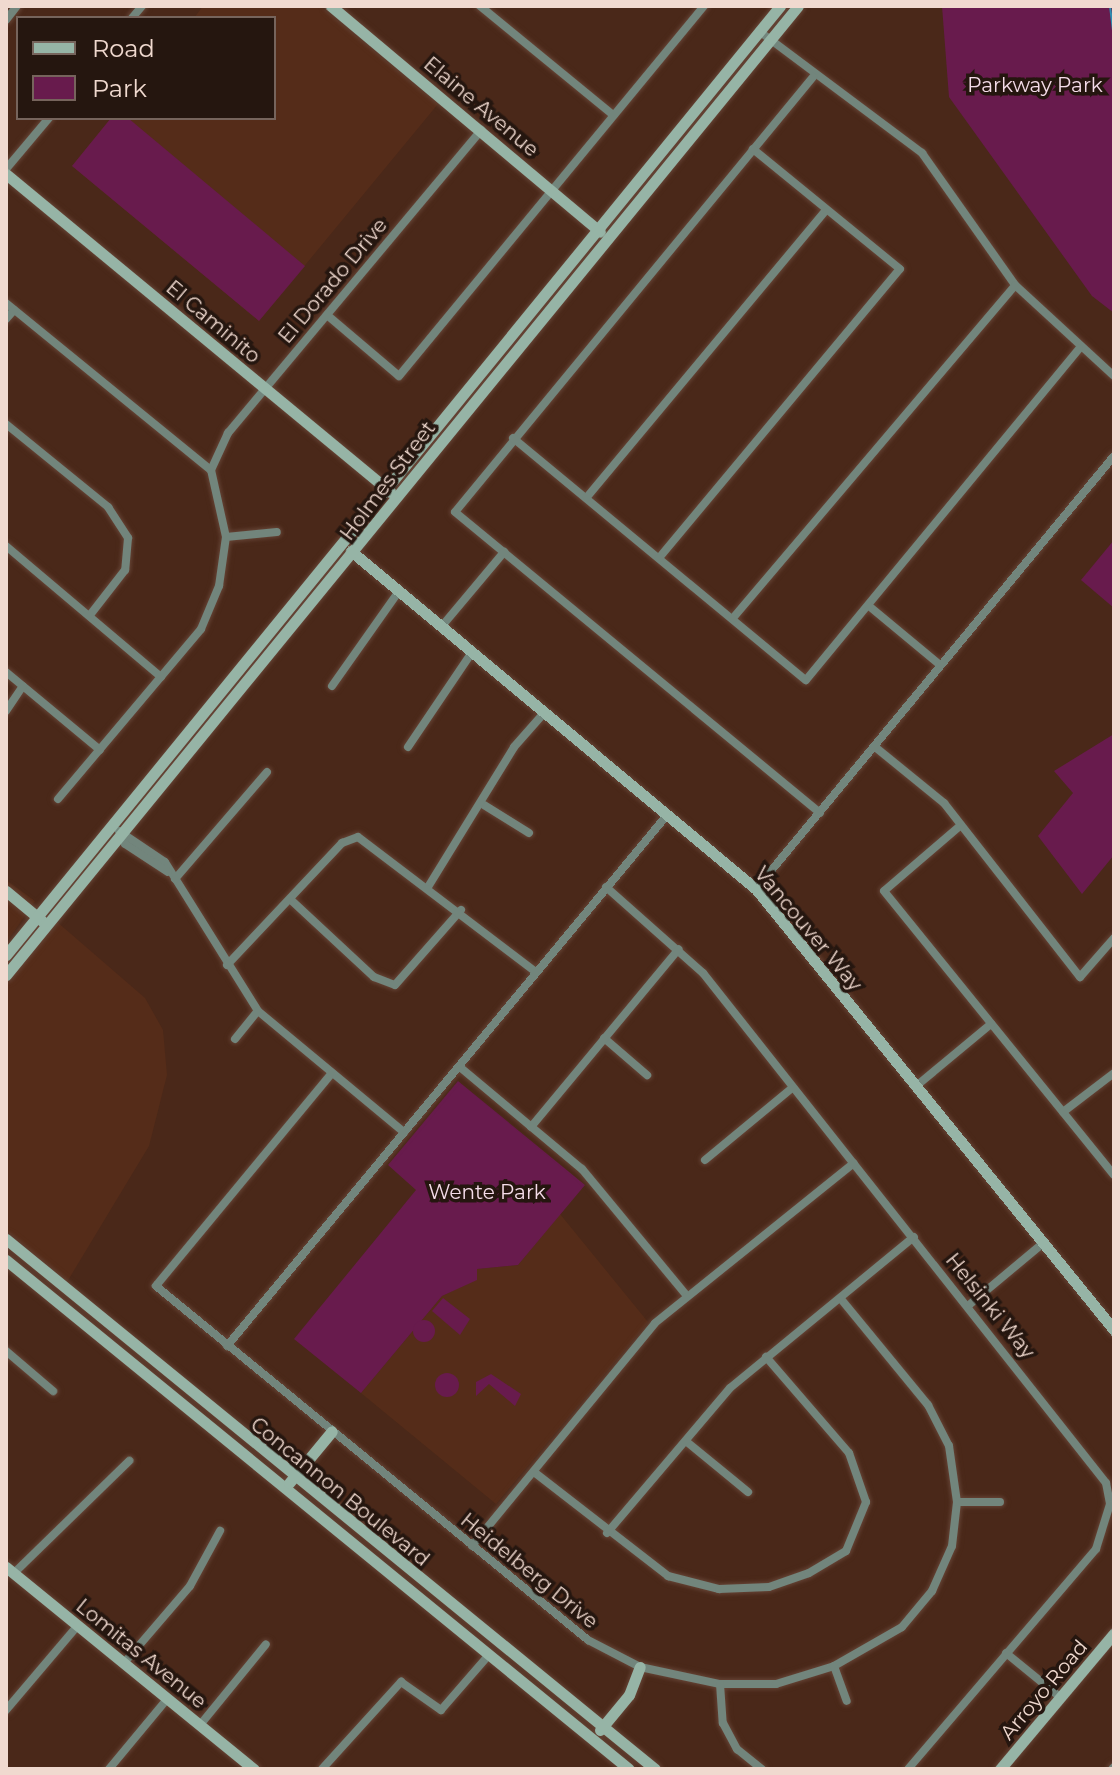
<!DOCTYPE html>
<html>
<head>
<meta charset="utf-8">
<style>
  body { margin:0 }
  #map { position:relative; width:1120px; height:1775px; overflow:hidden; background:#4a2819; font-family:Montserrat,sans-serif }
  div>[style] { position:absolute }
  .built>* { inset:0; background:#552c19 }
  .green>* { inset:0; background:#681b4d }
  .round { border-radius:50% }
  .stream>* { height:2px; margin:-1px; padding:0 1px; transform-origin:1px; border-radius:1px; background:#2d8fb1 }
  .roads { filter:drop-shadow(0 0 2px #654436) drop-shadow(0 0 2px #654436) }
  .street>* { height:8px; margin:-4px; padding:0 4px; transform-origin:4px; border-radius:4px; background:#72857c }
  .secondary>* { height:11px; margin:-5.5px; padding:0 5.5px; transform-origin:5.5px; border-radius:5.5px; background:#96b4a6 }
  span { translate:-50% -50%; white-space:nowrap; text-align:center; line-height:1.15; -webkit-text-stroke:7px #25160f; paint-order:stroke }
  .park-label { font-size:20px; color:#f5dce9 }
  .street-label { font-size:20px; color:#f0d9cf }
  .frame { position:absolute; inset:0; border:8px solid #f0d9cf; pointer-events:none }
  .legend { position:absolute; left:16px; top:16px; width:260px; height:104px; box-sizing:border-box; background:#25160f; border:2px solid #76645c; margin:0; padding:10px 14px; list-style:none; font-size:24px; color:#f0d9cf }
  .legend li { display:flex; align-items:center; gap:16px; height:40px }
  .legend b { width:40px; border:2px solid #76645c }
</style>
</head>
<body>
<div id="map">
  <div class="built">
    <div style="clip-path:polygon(203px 6px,320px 6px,438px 104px,259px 321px,72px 166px,111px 118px,274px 118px,274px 18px,194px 18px)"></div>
    <div style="clip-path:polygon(6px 880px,35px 901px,6px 943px)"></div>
    <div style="clip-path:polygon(56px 921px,145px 998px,163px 1030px,167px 1075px,149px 1146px,67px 1282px,6px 1230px,6px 981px)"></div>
    <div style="clip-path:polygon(560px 1214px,648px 1322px,496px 1504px,361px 1393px,442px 1296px,475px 1280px,476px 1269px,518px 1265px)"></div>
  </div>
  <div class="green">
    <div style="clip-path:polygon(942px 6px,1114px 6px,1114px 313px,1092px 296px,949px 97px)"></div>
    <div style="clip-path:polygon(111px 118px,128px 118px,305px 266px,259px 321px,72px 166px)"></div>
    <div style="clip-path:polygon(1114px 540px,1114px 608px,1081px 580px)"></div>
    <div style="clip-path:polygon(1114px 734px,1114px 855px,1082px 894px,1038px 836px,1073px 793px,1054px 771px)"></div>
    <div style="clip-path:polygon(458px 1081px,585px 1185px,518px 1265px,477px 1269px,477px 1280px,442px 1296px,361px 1393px,294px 1339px,416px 1190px,388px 1165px)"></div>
    <div style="clip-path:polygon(443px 1298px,470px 1319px,460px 1335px,432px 1311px)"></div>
    <div class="round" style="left:413px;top:1320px;width:22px;height:22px"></div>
    <div class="round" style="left:435px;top:1373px;width:24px;height:24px"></div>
    <div style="clip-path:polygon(491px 1374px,521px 1394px,515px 1406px,489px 1384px,476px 1396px,476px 1382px)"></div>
  </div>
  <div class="stream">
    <div style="left:1110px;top:6px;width:32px;rotate:83deg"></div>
  </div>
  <div class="roads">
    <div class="street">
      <div style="left:480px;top:6px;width:172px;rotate:39.3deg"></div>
      <div style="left:132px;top:18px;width:16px;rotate:-50deg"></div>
      <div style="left:6px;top:20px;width:18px;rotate:-52deg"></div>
      <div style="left:759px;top:31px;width:204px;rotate:36.8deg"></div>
      <div style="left:922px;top:153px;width:161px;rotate:54.8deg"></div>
      <div style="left:1015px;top:285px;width:134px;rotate:42.6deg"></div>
      <div style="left:813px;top:77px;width:563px;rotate:129.45deg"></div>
      <div style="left:455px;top:512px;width:473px;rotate:39.5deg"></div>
      <div style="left:6px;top:169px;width:67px;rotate:-49.9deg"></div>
      <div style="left:6px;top:303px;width:264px;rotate:39.2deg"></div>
      <div style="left:327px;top:315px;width:94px;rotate:40.3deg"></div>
      <div style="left:399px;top:376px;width:480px;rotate:-50.5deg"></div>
      <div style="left:6px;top:319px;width:12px;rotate:-48deg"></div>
      <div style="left:6px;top:424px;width:132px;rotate:39.1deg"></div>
      <div style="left:108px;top:507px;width:37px;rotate:57deg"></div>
      <div style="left:128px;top:538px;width:32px;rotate:95deg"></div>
      <div style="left:125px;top:570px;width:57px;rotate:127.9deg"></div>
      <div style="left:513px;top:438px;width:380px;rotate:39.6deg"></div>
      <div style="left:806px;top:680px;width:429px;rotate:-50.5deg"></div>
      <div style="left:587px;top:497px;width:373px;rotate:-50.2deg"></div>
      <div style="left:226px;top:537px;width:51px;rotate:-5.6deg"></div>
      <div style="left:6px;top:546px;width:203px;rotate:40.2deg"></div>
      <div style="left:659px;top:558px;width:376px;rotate:-50.2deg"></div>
      <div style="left:900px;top:269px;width:190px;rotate:-140.8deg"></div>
      <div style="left:869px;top:606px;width:92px;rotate:39.7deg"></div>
      <div style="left:733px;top:618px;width:436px;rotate:-49.7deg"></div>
      <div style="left:442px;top:626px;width:97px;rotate:-50deg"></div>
      <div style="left:6px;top:672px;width:122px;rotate:39.7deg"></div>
      <div style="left:332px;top:686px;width:116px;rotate:-54.8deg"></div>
      <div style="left:6px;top:711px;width:30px;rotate:-56deg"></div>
      <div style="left:408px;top:747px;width:115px;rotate:-56deg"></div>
      <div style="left:875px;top:747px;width:89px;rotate:39.1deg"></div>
      <div style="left:944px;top:803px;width:221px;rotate:52deg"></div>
      <div style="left:1080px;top:977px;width:52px;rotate:-48.9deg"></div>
      <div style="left:58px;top:799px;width:222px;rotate:-49.9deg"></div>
      <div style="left:201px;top:629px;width:47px;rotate:-67.3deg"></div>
      <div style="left:219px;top:586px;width:49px;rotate:-81.9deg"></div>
      <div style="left:226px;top:537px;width:69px;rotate:-102.6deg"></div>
      <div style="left:211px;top:470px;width:41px;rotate:-65.3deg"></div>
      <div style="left:228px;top:433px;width:395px;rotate:-50.1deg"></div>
      <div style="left:484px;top:805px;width:53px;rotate:31.9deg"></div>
      <div style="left:961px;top:825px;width:101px;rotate:139.4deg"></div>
      <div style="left:884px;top:891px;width:365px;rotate:51deg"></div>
      <div style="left:119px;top:831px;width:55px;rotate:34deg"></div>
      <div style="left:165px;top:862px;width:176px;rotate:58deg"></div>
      <div style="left:258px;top:1011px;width:190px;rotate:39.7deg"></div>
      <div style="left:123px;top:834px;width:10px;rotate:79deg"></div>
      <div style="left:125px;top:844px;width:51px;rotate:33.1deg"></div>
      <div style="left:175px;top:879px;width:141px;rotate:-49.3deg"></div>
      <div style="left:428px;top:887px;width:164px;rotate:-58.4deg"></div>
      <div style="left:514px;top:747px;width:45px;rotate:-48.6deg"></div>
      <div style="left:606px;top:887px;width:130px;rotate:41.6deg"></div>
      <div style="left:703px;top:973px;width:650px;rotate:51.68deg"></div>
      <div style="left:1106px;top:1483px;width:21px;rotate:79deg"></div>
      <div style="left:1110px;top:1504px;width:47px;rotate:107.3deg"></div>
      <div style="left:1096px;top:1549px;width:289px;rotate:130.5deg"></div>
      <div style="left:756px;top:889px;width:562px;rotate:-50.42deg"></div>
      <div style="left:291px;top:900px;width:113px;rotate:42.9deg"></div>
      <div style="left:374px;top:977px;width:22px;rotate:21deg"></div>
      <div style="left:395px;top:985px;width:100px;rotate:-48.7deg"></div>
      <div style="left:227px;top:965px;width:168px;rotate:-46.7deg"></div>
      <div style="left:342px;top:843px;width:17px;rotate:-21deg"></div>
      <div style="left:358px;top:837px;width:223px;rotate:37.2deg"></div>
      <div style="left:604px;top:1038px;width:57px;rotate:40.7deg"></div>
      <div style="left:235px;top:1039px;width:36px;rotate:-51deg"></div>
      <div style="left:461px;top:1068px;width:158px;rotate:39.9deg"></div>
      <div style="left:582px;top:1169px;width:165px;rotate:50.4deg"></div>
      <div style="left:332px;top:1073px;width:276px;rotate:129.6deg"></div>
      <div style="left:156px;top:1286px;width:559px;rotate:39.33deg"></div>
      <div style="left:588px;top:1640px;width:59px;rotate:27.4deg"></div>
      <div style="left:640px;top:1667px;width:82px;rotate:12deg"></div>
      <div style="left:720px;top:1684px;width:56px"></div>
      <div style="left:776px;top:1684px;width:61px;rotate:-17.2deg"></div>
      <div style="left:834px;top:1666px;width:78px;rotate:-29.8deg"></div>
      <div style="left:902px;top:1627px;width:47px;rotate:-50.2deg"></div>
      <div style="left:932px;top:1591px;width:49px;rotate:-66deg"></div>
      <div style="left:952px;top:1546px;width:44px;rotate:-83.5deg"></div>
      <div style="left:957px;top:1502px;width:57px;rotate:-98.1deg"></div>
      <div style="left:949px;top:1446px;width:46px;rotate:-117.1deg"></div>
      <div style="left:928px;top:1405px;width:137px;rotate:-129.4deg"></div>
      <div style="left:915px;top:1087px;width:99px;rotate:-39.7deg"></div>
      <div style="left:1063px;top:1112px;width:64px;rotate:-37.4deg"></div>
      <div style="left:531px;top:1127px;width:231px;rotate:-50.3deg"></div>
      <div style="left:705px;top:1160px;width:113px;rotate:-39.6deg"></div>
      <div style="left:969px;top:1305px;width:95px;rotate:-39.9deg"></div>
      <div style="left:227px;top:1346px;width:690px;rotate:-50.35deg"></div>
      <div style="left:6px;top:1351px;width:62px;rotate:40.4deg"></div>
      <div style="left:687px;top:1442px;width:79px;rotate:39.3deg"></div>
      <div style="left:534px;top:1472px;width:170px;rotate:37.8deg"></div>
      <div style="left:668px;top:1576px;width:53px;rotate:14.3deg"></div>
      <div style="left:719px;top:1589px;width:50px;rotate:-2.3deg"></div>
      <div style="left:769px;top:1587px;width:42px;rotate:-19.3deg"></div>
      <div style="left:809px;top:1573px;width:43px;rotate:-30.7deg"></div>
      <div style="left:846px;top:1551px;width:53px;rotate:-67.8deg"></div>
      <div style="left:866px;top:1502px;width:52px;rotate:-109.1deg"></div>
      <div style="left:849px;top:1453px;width:127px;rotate:-130.8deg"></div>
      <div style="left:957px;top:1502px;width:43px"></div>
      <div style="left:607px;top:1533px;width:190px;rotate:-49.7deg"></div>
      <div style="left:730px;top:1388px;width:238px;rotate:-39.4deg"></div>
      <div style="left:472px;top:1546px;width:288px;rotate:-50.6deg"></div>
      <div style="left:655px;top:1323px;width:255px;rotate:-38.8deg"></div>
      <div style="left:14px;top:1573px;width:161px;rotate:-44.2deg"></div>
      <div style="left:1006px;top:1653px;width:71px;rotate:39.3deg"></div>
      <div style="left:124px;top:1663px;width:101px;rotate:-49.4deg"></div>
      <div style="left:190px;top:1586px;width:63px;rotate:-61.4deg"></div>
      <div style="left:834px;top:1666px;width:37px;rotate:70deg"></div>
      <div style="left:720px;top:1684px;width:39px;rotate:86deg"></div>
      <div style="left:723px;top:1723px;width:30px;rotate:62deg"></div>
      <div style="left:737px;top:1749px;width:32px;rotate:39deg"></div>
      <div style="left:6px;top:1710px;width:111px;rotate:-49.7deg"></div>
      <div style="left:200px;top:1725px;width:104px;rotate:-50.8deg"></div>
      <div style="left:109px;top:1769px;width:92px;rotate:-50.3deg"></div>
      <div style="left:322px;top:1769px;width:118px;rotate:-47.8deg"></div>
      <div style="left:401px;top:1682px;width:49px;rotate:35deg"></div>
      <div style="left:441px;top:1710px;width:72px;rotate:-49deg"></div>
      <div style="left:1112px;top:1769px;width:3px;rotate:-45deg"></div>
    </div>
    <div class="secondary">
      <div style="left:331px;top:6px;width:351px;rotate:40deg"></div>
      <div style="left:6px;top:174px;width:499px;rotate:39.6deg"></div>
      <div style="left:351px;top:551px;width:528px;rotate:39.85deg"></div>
      <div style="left:756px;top:889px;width:568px;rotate:50.93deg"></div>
      <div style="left:6px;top:891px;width:47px;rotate:39.8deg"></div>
      <div style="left:6px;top:955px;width:1225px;rotate:-50.8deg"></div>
      <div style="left:6px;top:975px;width:1251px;rotate:-50.74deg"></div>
      <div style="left:6px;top:1239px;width:838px;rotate:39.24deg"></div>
      <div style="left:6px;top:1260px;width:804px;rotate:39.25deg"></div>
      <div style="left:289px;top:1483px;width:67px;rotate:-50.4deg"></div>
      <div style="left:6px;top:1567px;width:320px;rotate:39.2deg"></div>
      <div style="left:600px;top:1730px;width:45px;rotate:-50.4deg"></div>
      <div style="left:629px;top:1695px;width:30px;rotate:-69deg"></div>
      <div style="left:1000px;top:1769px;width:177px;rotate:-50deg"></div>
    </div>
  </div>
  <div class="park-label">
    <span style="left:1035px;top:85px">Parkway Park</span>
    <span style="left:487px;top:1192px">Wente Park</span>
  </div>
  <div class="street-label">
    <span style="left:481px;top:107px;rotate:40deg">Elaine Avenue</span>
    <span style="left:333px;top:281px;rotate:-50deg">El Dorado Drive</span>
    <span style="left:213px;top:322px;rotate:40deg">El Caminito</span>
    <span style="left:388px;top:481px;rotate:-53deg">Holmes Street</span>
    <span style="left:808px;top:929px;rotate:50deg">Vancouver Way</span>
    <span style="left:990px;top:1306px;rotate:51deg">Helsinki Way</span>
    <span style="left:340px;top:1492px;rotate:39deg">Concannon Boulevard</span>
    <span style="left:529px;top:1571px;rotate:39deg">Heidelberg Drive</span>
    <span style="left:141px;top:1654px;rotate:39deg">Lomitas Avenue</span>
    <span style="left:1044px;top:1690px;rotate:-50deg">Arroyo Road</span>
  </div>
  <div class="frame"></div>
  <ul class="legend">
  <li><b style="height:10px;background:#96b4a6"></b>Road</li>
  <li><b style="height:22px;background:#681b4d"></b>Park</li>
  </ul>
</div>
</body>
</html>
